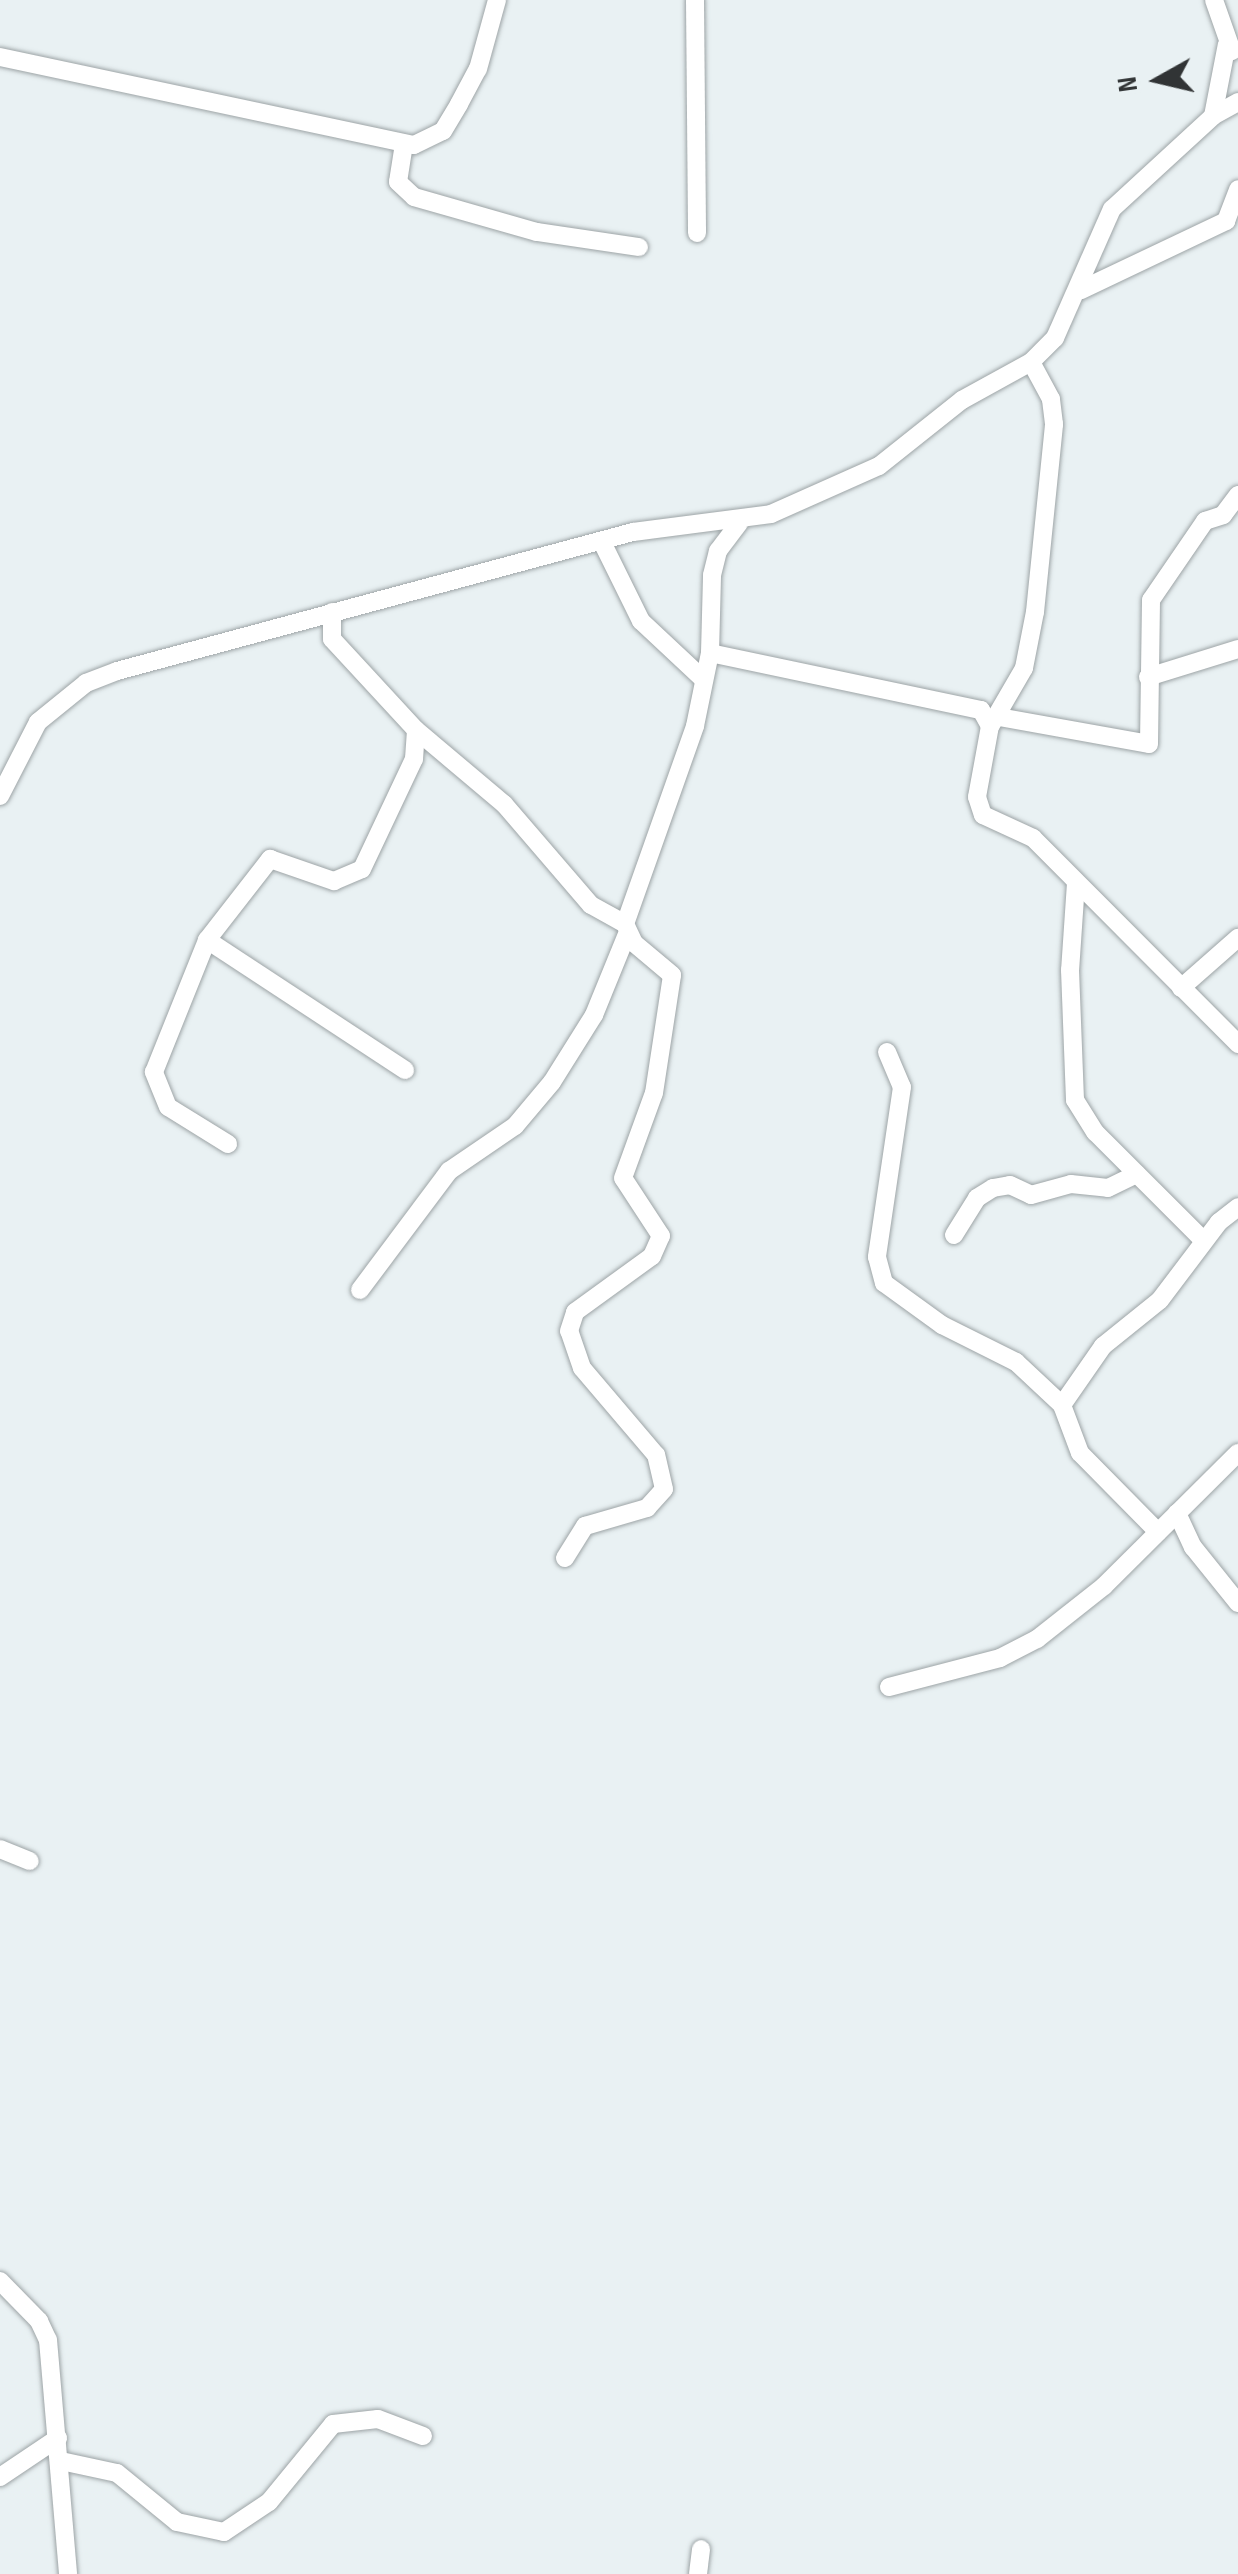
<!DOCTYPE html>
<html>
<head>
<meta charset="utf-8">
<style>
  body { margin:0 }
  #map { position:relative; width:1238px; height:2574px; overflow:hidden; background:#e9f1f3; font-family:"Sofia Sans Condensed",sans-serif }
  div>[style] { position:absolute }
  .roads { filter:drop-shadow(0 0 2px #9da4a6) drop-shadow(0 0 2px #9da4a6) }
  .minor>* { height:18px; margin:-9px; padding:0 9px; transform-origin:9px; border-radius:9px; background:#fff }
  span { translate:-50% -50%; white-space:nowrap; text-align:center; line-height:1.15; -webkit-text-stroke:8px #e9f1f3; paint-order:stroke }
  .north { position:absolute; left:1108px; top:30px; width:100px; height:100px; -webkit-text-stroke:8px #e9f1f3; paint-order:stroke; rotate:262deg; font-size:28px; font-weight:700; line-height:40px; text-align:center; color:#313435 }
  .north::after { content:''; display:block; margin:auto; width:35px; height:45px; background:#313435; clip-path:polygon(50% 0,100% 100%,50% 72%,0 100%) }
</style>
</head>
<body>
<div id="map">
  <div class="roads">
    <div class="minor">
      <div style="left:695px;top:0;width:233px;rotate:89.5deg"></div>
      <div style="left:1214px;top:0;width:54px;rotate:70.6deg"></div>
      <div style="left:0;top:57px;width:423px;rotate:12deg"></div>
      <div style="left:414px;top:145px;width:32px;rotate:-26deg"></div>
      <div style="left:443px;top:131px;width:31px;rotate:-59deg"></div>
      <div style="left:459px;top:104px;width:40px;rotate:-62deg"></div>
      <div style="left:478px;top:69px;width:72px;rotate:-74.6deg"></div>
      <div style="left:1213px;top:116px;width:29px;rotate:-29deg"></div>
      <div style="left:404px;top:144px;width:38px;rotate:99deg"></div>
      <div style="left:398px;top:182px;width:22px;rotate:43deg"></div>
      <div style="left:414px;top:197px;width:128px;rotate:15.9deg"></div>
      <div style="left:537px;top:232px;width:103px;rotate:8.4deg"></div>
      <div style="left:1081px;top:290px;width:161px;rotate:-25.4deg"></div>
      <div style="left:1226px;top:221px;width:34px;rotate:-69deg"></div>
      <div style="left:602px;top:542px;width:88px;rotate:63.7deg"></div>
      <div style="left:641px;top:621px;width:86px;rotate:43.1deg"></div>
      <div style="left:710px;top:653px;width:277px;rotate:11.9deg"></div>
      <div style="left:981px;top:710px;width:18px;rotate:61deg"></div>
      <div style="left:990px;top:726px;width:72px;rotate:100.4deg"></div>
      <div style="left:977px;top:797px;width:19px;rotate:72deg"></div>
      <div style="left:983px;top:815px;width:55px;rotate:24.7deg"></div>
      <div style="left:1033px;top:838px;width:291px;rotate:45.1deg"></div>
      <div style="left:1148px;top:677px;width:94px;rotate:-17.3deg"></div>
      <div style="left:999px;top:717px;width:152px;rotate:10.2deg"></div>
      <div style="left:1149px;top:744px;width:144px;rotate:-89.2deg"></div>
      <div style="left:1151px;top:600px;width:96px;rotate:-55.6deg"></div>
      <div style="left:1205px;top:521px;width:19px;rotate:-18deg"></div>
      <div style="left:1223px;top:515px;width:25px;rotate:-53deg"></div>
      <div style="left:991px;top:725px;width:66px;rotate:-59.9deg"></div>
      <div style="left:1024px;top:668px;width:57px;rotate:-78.9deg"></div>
      <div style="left:1035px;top:612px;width:189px;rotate:-84.2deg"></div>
      <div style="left:1054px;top:424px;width:25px;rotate:-97deg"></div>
      <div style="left:1051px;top:399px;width:42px;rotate:-118.4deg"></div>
      <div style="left:416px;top:730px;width:115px;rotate:40.1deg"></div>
      <div style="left:504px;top:804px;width:133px;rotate:49.3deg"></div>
      <div style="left:591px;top:905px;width:39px;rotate:29deg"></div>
      <div style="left:0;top:796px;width:83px;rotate:-62.8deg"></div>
      <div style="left:38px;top:722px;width:62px;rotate:-39.1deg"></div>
      <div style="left:86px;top:683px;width:33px;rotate:-21deg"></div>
      <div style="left:117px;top:671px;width:534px;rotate:-15.08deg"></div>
      <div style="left:633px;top:532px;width:139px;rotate:-7.4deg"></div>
      <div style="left:771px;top:514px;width:118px;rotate:-24deg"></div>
      <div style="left:879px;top:466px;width:106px;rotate:-38.5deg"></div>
      <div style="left:962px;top:400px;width:79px;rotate:-28.8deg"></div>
      <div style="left:1031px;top:362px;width:34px;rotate:-45deg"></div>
      <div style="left:1055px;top:338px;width:141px;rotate:-66.2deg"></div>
      <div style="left:1112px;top:209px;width:137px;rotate:-42.6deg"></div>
      <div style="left:1213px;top:116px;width:73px;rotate:-79deg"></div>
      <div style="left:1076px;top:883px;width:87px;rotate:93.9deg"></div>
      <div style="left:1070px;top:970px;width:130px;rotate:87.8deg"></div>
      <div style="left:1075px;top:1100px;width:38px;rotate:58deg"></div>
      <div style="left:1095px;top:1132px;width:154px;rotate:45deg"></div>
      <div style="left:207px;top:940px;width:237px;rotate:33.3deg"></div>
      <div style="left:1181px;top:988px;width:76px;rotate:-41.3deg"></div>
      <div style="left:887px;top:1052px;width:38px;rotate:67deg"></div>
      <div style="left:902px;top:1087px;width:172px;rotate:98.4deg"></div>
      <div style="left:877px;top:1257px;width:27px;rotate:75deg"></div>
      <div style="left:884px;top:1283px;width:72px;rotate:35.9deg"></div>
      <div style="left:942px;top:1325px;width:83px;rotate:26.6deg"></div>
      <div style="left:1016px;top:1362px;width:63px;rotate:43.1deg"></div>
      <div style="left:228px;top:1144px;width:70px;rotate:-148.3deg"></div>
      <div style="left:168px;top:1107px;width:38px;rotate:-112deg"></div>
      <div style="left:154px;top:1072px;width:142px;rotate:-68.1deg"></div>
      <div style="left:207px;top:940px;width:103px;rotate:-52.1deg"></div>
      <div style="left:270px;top:859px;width:68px;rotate:19deg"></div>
      <div style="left:334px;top:881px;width:30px;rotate:-23deg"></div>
      <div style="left:362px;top:869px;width:122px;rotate:-64.7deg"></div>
      <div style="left:414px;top:759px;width:29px;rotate:-86deg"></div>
      <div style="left:416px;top:730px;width:124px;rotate:-132.7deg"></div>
      <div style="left:332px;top:639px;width:27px;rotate:-90deg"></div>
      <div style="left:954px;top:1235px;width:44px;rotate:-58.1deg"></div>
      <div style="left:977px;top:1198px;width:19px;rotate:-32deg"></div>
      <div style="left:993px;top:1188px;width:17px;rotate:-10deg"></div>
      <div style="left:1010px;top:1185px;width:23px;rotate:25deg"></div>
      <div style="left:1031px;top:1195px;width:41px;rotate:-15.4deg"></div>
      <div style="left:1071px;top:1184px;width:37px;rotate:6deg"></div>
      <div style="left:1108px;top:1188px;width:32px;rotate:-26deg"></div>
      <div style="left:360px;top:1290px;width:149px;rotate:-53.2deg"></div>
      <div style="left:449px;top:1171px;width:80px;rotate:-34.3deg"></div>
      <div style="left:515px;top:1126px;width:57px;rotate:-49.9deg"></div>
      <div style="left:552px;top:1082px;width:79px;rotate:-57.9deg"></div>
      <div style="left:594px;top:1015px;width:87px;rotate:-67.8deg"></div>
      <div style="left:1177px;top:1513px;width:38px;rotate:65deg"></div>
      <div style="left:1193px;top:1547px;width:72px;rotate:51.2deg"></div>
      <div style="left:1158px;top:1532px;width:111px;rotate:-134.6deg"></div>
      <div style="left:1080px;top:1453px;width:51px;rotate:-110.6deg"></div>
      <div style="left:1062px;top:1405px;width:72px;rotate:-55.2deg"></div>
      <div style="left:1103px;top:1346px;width:73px;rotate:-38.9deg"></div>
      <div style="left:1160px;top:1300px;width:98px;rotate:-52.9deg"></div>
      <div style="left:1219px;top:1222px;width:24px;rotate:-38deg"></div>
      <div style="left:565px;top:1558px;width:38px;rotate:-58deg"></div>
      <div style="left:585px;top:1526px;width:65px;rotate:-16.2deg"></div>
      <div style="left:647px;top:1508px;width:25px;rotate:-48deg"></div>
      <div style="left:664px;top:1489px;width:35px;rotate:-103deg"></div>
      <div style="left:656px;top:1455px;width:114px;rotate:-130.4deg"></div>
      <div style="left:582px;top:1368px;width:39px;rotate:-109deg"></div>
      <div style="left:569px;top:1331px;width:20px;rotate:-72deg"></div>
      <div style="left:575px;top:1312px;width:95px;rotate:-36deg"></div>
      <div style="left:652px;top:1256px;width:22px;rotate:-66deg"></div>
      <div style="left:661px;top:1236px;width:69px;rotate:-123.2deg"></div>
      <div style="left:623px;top:1178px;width:90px;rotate:-70deg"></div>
      <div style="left:654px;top:1093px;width:119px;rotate:-81.3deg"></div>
      <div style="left:672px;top:975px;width:50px;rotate:-139.9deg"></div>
      <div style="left:634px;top:943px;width:21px;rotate:-115deg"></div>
      <div style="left:625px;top:924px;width:210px;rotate:-70.5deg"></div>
      <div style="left:695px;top:726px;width:75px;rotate:-78.4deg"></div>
      <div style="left:710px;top:653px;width:78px;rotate:-88.5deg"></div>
      <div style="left:712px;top:575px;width:25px;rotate:-76deg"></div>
      <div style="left:718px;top:551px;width:35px;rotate:-53deg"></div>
      <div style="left:889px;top:1687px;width:115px;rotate:-14.6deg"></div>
      <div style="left:1000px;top:1658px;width:42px;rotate:-27.2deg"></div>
      <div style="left:1037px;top:1639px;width:85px;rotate:-38.3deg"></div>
      <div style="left:1104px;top:1586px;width:189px;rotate:-44.8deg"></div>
      <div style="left:0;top:1849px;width:32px;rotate:22deg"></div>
      <div style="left:0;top:2281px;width:56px;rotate:45.7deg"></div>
      <div style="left:39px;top:2321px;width:21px;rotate:65deg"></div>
      <div style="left:48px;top:2340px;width:235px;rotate:85.1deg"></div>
      <div style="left:61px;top:2461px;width:57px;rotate:12.1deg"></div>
      <div style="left:117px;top:2473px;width:77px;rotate:39.2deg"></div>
      <div style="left:177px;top:2522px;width:48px;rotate:12deg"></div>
      <div style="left:224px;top:2532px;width:54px;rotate:-33.7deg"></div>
      <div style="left:269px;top:2502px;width:101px;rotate:-50.6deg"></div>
      <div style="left:333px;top:2424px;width:45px;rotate:-6.3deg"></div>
      <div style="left:378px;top:2419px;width:48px;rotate:20.7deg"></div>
      <div style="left:0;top:2477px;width:70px;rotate:-33.9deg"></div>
      <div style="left:698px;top:2574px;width:25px;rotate:-83deg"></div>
    </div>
  </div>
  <div class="north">N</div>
</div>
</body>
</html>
